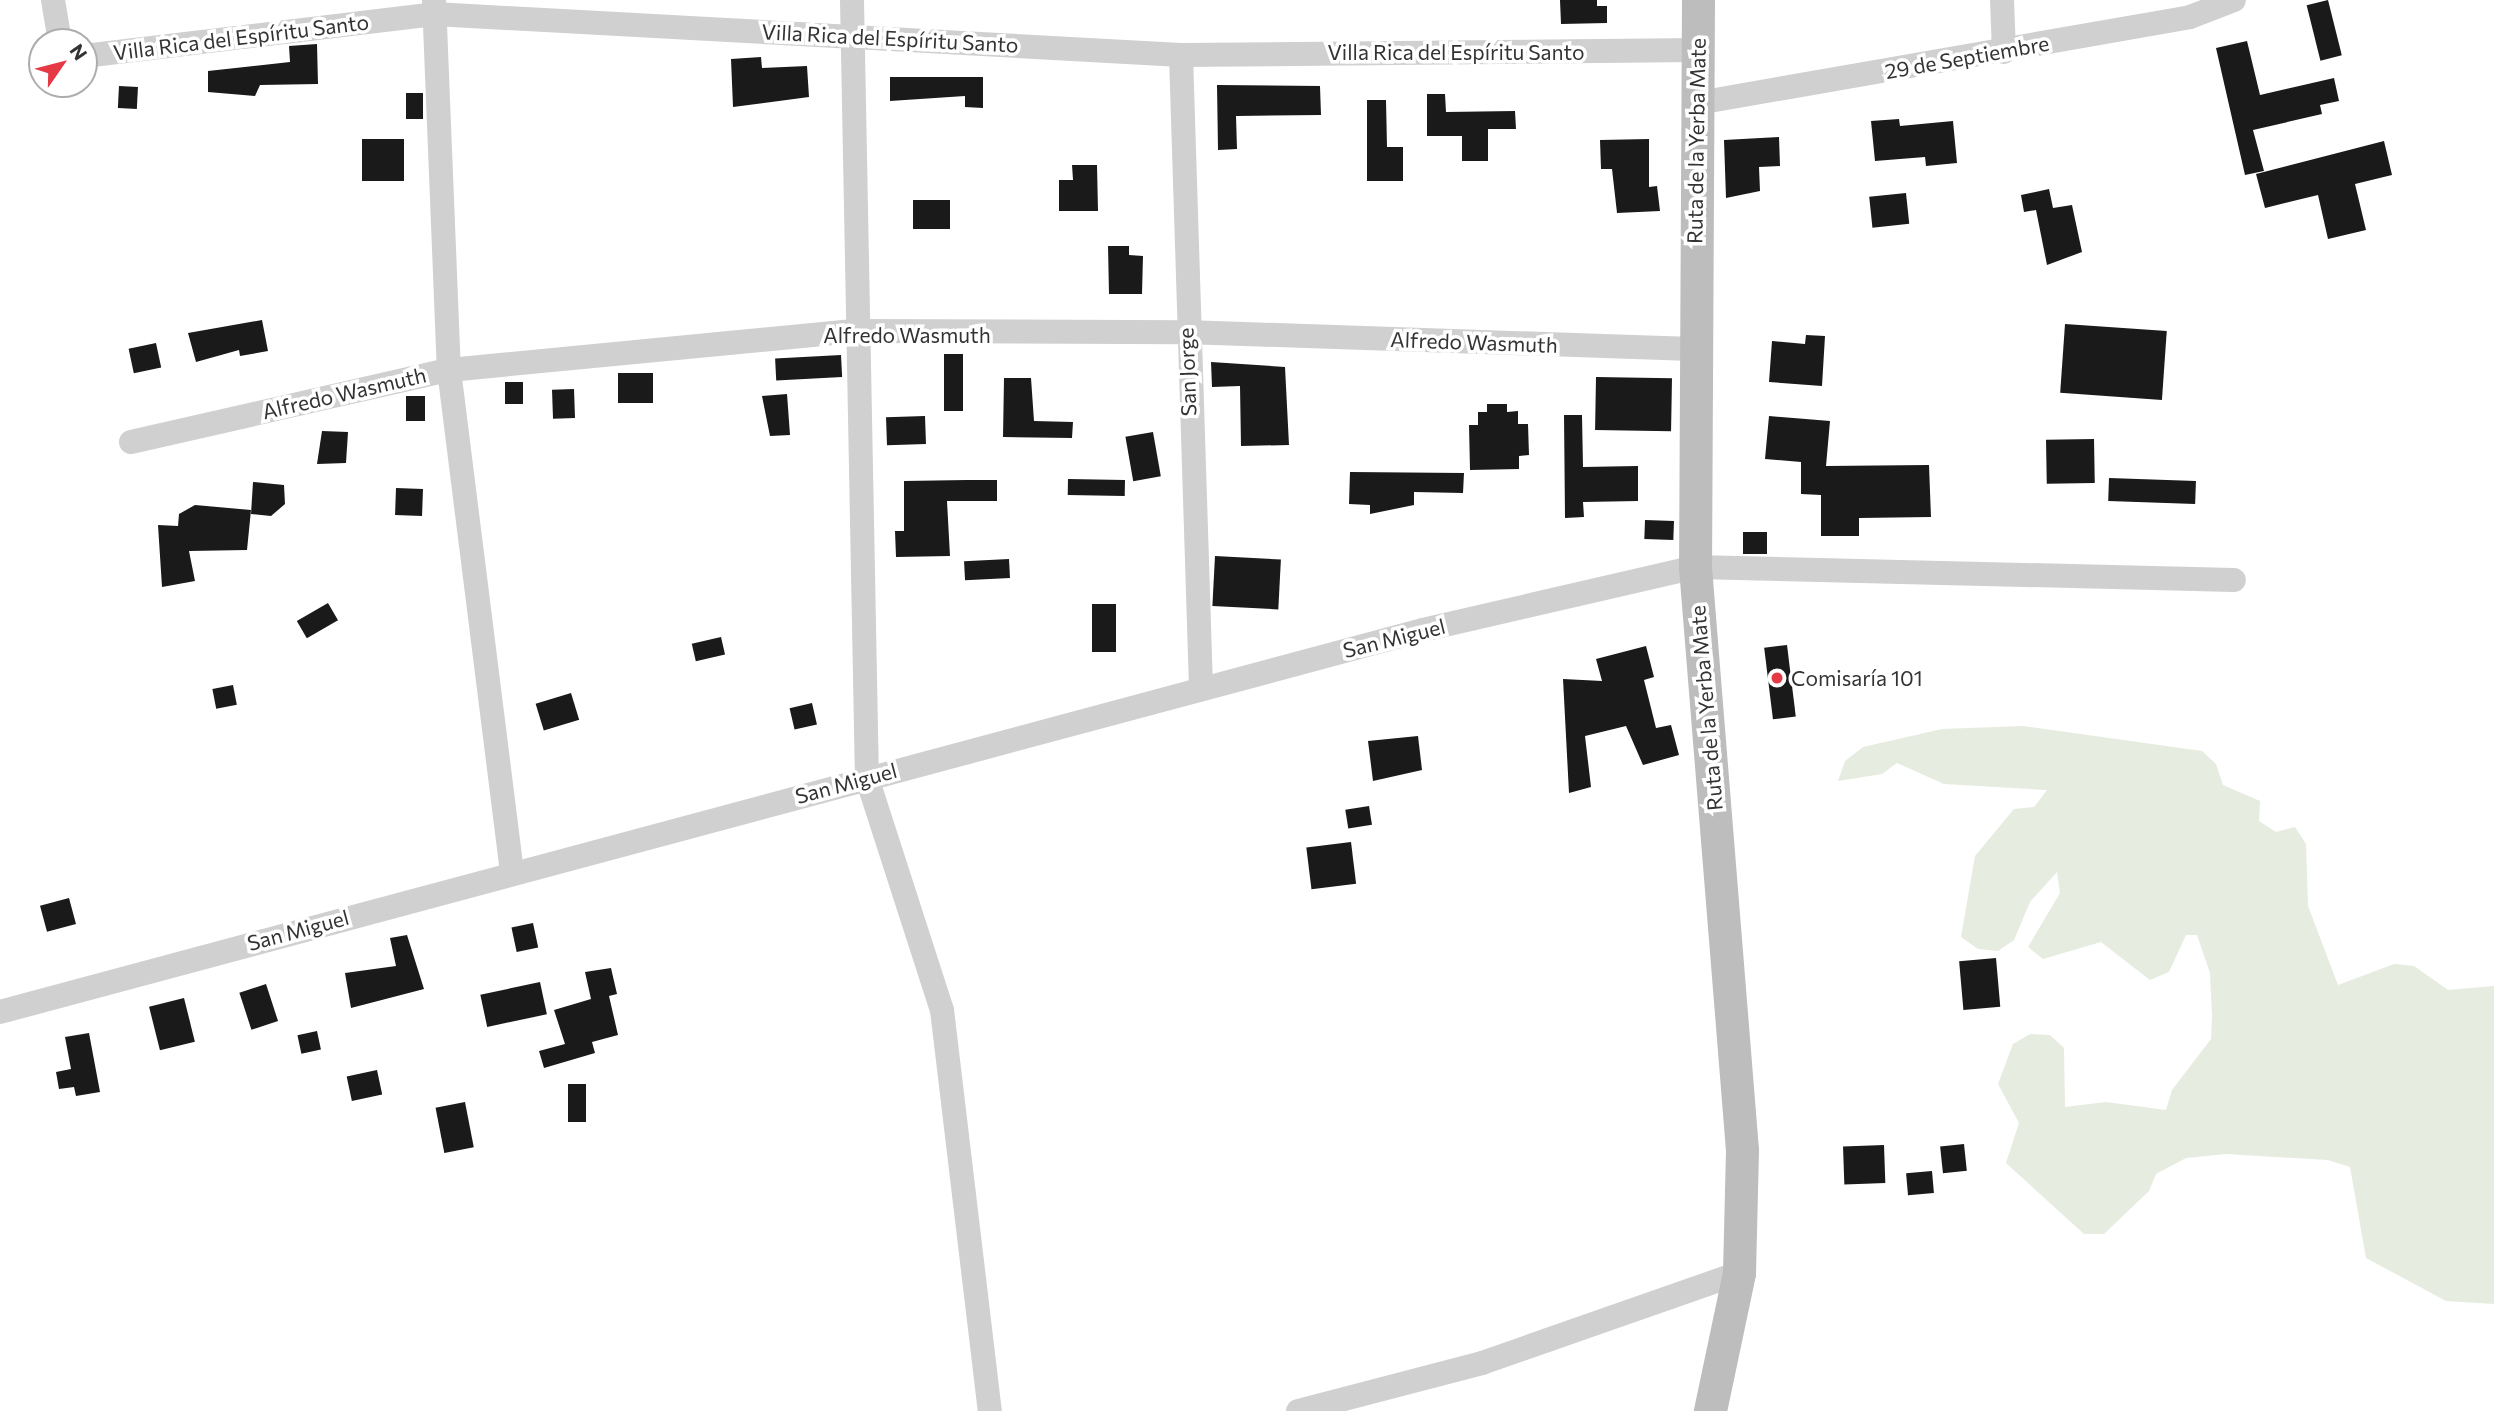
<!DOCTYPE html>
<html>
<head>
<meta charset="utf-8">
<style>
  body { margin:0 }
  #map { position:relative; width:2494px; height:1411px; overflow:hidden; background:#fff; font-family:Commissioner,sans-serif }
  div>[style] { position:absolute }
  .green>* { inset:0; background:#e6ecdf }
  .building>* { inset:0; background:#1a1a1a; transform-origin:0 0 }
  .minor>* { height:24px; margin:-12px; padding:0 12px; transform-origin:12px; border-radius:12px; background:#d0d0d0 }
  .secondary>* { height:33px; margin:-16.5px; padding:0 16.5px; transform-origin:16.5px; border-radius:16.5px; background:#bdbdbd }
  .dots>* { width:19px; height:19px; translate:-50% -50%; box-sizing:border-box; border:4px solid #fff; border-radius:50% }
  span { translate:-50% -50%; white-space:nowrap; text-align:center; line-height:1.15; -webkit-text-stroke:7px #fff; paint-order:stroke }
  .street-label { font-size:21px; color:#333 }
  .poi-label { font-size:21px; color:#333 }
  .left { translate:0 -50%; text-align:left }
  .north { position:absolute; left:28px; top:28px; width:70px; height:70px; box-sizing:border-box; background:#fff; border:2px solid #adadad; border-radius:50%; rotate:55deg; font-size:19px; font-weight:700; line-height:28px; text-align:center; color:#333 }
  .north::after { content:''; display:block; margin:auto; width:24px; height:32px; background:#e63946; clip-path:polygon(50% 0,100% 100%,50% 72%,0 100%) }
</style>
</head>
<body>
<div id="map">
  <div class="green">
    <div style="clip-path:polygon(2023px 726px,2202px 751px,2216px 764px,2223px 785px,2260px 801px,2259px 821px,2276px 832px,2295px 827px,2306px 844px,2308px 906px,2338px 985px,2394px 964px,2414px 966px,2448px 990px,2494px 986px,2494px 1304px,2446px 1301px,2366px 1258px,2350px 1167px,2328px 1160px,2226px 1154px,2186px 1158px,2156px 1174px,2149px 1191px,2104px 1234px,2084px 1234px,2006px 1163px,2019px 1123px,1998px 1084px,2013px 1044px,2030px 1034px,2050px 1035px,2064px 1048px,2065px 1107px,2106px 1102px,2166px 1110px,2172px 1090px,2211px 1039px,2212px 1016px,2210px 973px,2197px 935px,2186px 935px,2169px 972px,2150px 980px,2101px 942px,2043px 959px,2028px 947px,2060px 893px,2057px 872px,2030px 902px,2014px 940px,1998px 951px,1978px 949px,1961px 937px,1975px 856px,2014px 809px,2034px 807px,2047px 790px,1944px 784px,1897px 763px,1882px 774px,1838px 781px,1845px 761px,1863px 747px,1942px 729px)"></div>
  </div>
  <div class="building">
    <div style="clip-path:polygon(1560px 0,1597px 0,1597px 6px,1607px 6px,1607px 23px,1561px 24px)"></div>
    <div style="left:2328px;top:0;width:57px;height:22px;rotate:76deg"></div>
    <div style="clip-path:polygon(2247px 41px,2260px 95px,2334px 78px,2339px 101px,2320px 105px,2322px 114px,2253px 130px,2264px 171px,2245px 175px,2216px 48px)"></div>
    <div style="clip-path:polygon(317px 44px,318px 84px,260px 85px,255px 96px,208px 92px,208px 71px,290px 62px,289px 46px)"></div>
    <div style="clip-path:polygon(761px 57px,762px 68px,807px 66px,809px 97px,733px 107px,731px 59px)"></div>
    <div style="clip-path:polygon(890px 77px,983px 77px,983px 108px,965px 107px,965px 96px,890px 101px)"></div>
    <div style="clip-path:polygon(1217px 85px,1320px 86px,1321px 115px,1236px 116px,1237px 149px,1218px 150px)"></div>
    <div style="left:119px;top:86px;width:19px;height:22px;rotate:3deg"></div>
    <div style="left:406px;top:93px;width:17px;height:26px"></div>
    <div style="clip-path:polygon(1427px 94px,1445px 94px,1446px 112px,1515px 111px,1516px 129px,1488px 129px,1488px 161px,1462px 161px,1462px 136px,1427px 136px)"></div>
    <div style="clip-path:polygon(1367px 100px,1386px 100px,1387px 147px,1403px 147px,1403px 181px,1367px 181px)"></div>
    <div style="clip-path:polygon(1899px 119px,1900px 126px,1953px 121px,1957px 163px,1926px 166px,1925px 157px,1875px 161px,1871px 121px)"></div>
    <div style="clip-path:polygon(1779px 137px,1780px 166px,1759px 167px,1760px 191px,1726px 198px,1724px 140px)"></div>
    <div style="left:362px;top:139px;width:42px;height:42px"></div>
    <div style="clip-path:polygon(1649px 139px,1649px 187px,1657px 186px,1660px 211px,1617px 213px,1612px 169px,1601px 169px,1600px 140px)"></div>
    <div style="clip-path:polygon(2384px 141px,2392px 175px,2355px 184px,2366px 230px,2328px 239px,2318px 195px,2265px 208px,2256px 174px)"></div>
    <div style="clip-path:polygon(1072px 165px,1097px 165px,1098px 211px,1059px 211px,1059px 180px,1073px 180px)"></div>
    <div style="clip-path:polygon(2049px 189px,2053px 208px,2072px 205px,2082px 252px,2047px 265px,2036px 210px,2024px 212px,2021px 195px)"></div>
    <div style="left:1906px;top:193px;width:31px;height:37px;rotate:84deg"></div>
    <div style="left:913px;top:200px;width:37px;height:29px"></div>
    <div style="clip-path:polygon(1108px 246px,1129px 246px,1129px 255px,1143px 256px,1142px 294px,1109px 294px)"></div>
    <div style="clip-path:polygon(262px 320px,268px 351px,240px 356px,239px 350px,196px 362px,188px 333px)"></div>
    <div style="left:2065px;top:324px;width:102px;height:69px;rotate:4deg"></div>
    <div style="clip-path:polygon(1806px 335px,1825px 336px,1822px 386px,1769px 382px,1772px 341px,1805px 344px)"></div>
    <div style="left:156px;top:343px;width:25px;height:28px;rotate:78deg"></div>
    <div style="left:944px;top:354px;width:19px;height:57px"></div>
    <div style="left:841px;top:355px;width:22px;height:66px;rotate:87deg"></div>
    <div style="clip-path:polygon(1211px 362px,1285px 367px,1289px 445px,1241px 446px,1240px 386px,1212px 387px)"></div>
    <div style="left:653px;top:373px;width:30px;height:35px;rotate:90deg"></div>
    <div style="left:1596px;top:377px;width:76px;height:53px;rotate:1deg"></div>
    <div style="clip-path:polygon(1004px 378px,1031px 378px,1034px 421px,1073px 422px,1072px 438px,1003px 437px)"></div>
    <div style="left:505px;top:382px;width:18px;height:22px"></div>
    <div style="left:574px;top:389px;width:29px;height:22px;rotate:88deg"></div>
    <div style="clip-path:polygon(787px 394px,790px 435px,770px 436px,762px 396px)"></div>
    <div style="left:406px;top:396px;width:19px;height:25px"></div>
    <div style="clip-path:polygon(1487px 404px,1507px 404px,1507px 412px,1518px 411px,1518px 424px,1528px 424px,1529px 455px,1519px 456px,1519px 469px,1470px 470px,1469px 425px,1478px 425px,1478px 412px,1487px 412px)"></div>
    <div style="clip-path:polygon(1564px 415px,1582px 415px,1583px 467px,1638px 466px,1638px 501px,1583px 502px,1584px 517px,1565px 518px)"></div>
    <div style="left:925px;top:416px;width:28px;height:39px;rotate:88deg"></div>
    <div style="clip-path:polygon(1769px 416px,1830px 421px,1826px 466px,1929px 465px,1931px 517px,1859px 518px,1859px 536px,1821px 536px,1821px 495px,1801px 494px,1801px 462px,1765px 459px)"></div>
    <div style="clip-path:polygon(322px 431px,348px 432px,346px 463px,317px 464px)"></div>
    <div style="left:1153px;top:432px;width:45px;height:28px;rotate:80deg"></div>
    <div style="left:2094px;top:439px;width:44px;height:48px;rotate:89deg"></div>
    <div style="clip-path:polygon(1350px 472px,1464px 473px,1463px 493px,1414px 492px,1414px 505px,1370px 514px,1370px 505px,1349px 504px)"></div>
    <div style="left:2109px;top:478px;width:87px;height:23px;rotate:2deg"></div>
    <div style="left:1068px;top:479px;width:57px;height:16px;rotate:1deg"></div>
    <div style="clip-path:polygon(967px 480px,997px 480px,997px 501px,947px 501px,950px 556px,896px 557px,895px 531px,904px 531px,904px 481px)"></div>
    <div style="clip-path:polygon(253px 482px,284px 485px,285px 504px,271px 516px,251px 514px)"></div>
    <div style="left:396px;top:488px;width:27px;height:27px;rotate:2deg"></div>
    <div style="clip-path:polygon(195px 505px,251px 510px,247px 550px,189px 551px,195px 581px,162px 587px,158px 525px,178px 526px,179px 514px)"></div>
    <div style="left:1645px;top:520px;width:29px;height:19px;rotate:2deg"></div>
    <div style="left:1767px;top:532px;width:22px;height:24px;rotate:90deg"></div>
    <div style="left:1215px;top:556px;width:66px;height:50px;rotate:3deg"></div>
    <div style="left:1009px;top:559px;width:19px;height:45px;rotate:87deg"></div>
    <div style="left:328px;top:603px;width:20px;height:36px;rotate:60deg"></div>
    <div style="left:1092px;top:604px;width:24px;height:48px"></div>
    <div style="left:721px;top:637px;width:18px;height:30px;rotate:77deg"></div>
    <div style="left:1787px;top:645px;width:72px;height:23px;rotate:83deg"></div>
    <div style="clip-path:polygon(1646px 646px,1654px 677px,1644px 680px,1656px 728px,1671px 725px,1679px 755px,1643px 765px,1626px 726px,1585px 736px,1591px 787px,1569px 793px,1563px 679px,1602px 681px,1596px 659px)"></div>
    <div style="left:233px;top:685px;width:20px;height:21px;rotate:79deg"></div>
    <div style="left:571px;top:693px;width:28px;height:37px;rotate:73deg"></div>
    <div style="left:812px;top:703px;width:22px;height:23px;rotate:77deg"></div>
    <div style="clip-path:polygon(1418px 736px,1422px 770px,1373px 781px,1368px 741px)"></div>
    <div style="left:1369px;top:806px;width:19px;height:24px;rotate:81deg"></div>
    <div style="left:1351px;top:842px;width:42px;height:45px;rotate:83deg"></div>
    <div style="left:69px;top:898px;width:27px;height:30px;rotate:75deg"></div>
    <div style="left:533px;top:923px;width:25px;height:22px;rotate:78deg"></div>
    <div style="clip-path:polygon(407px 935px,424px 989px,351px 1008px,345px 973px,396px 966px,390px 938px)"></div>
    <div style="left:1996px;top:958px;width:49px;height:37px;rotate:85deg"></div>
    <div style="clip-path:polygon(611px 968px,617px 994px,609px 996px,618px 1035px,592px 1042px,595px 1053px,544px 1068px,539px 1051px,565px 1044px,554px 1010px,591px 999px,585px 972px)"></div>
    <div style="left:540px;top:982px;width:33px;height:61px;rotate:78deg"></div>
    <div style="left:266px;top:984px;width:39px;height:28px;rotate:72deg"></div>
    <div style="left:184px;top:998px;width:45px;height:36px;rotate:76deg"></div>
    <div style="left:317px;top:1031px;width:19px;height:20px;rotate:78deg"></div>
    <div style="clip-path:polygon(89px 1033px,100px 1092px,76px 1096px,74px 1087px,59px 1089px,56px 1072px,71px 1069px,65px 1037px)"></div>
    <div style="left:377px;top:1070px;width:25px;height:31px;rotate:78deg"></div>
    <div style="left:568px;top:1084px;width:18px;height:38px"></div>
    <div style="left:465px;top:1102px;width:46px;height:30px;rotate:79deg"></div>
    <div style="left:1964px;top:1144px;width:27px;height:24px;rotate:84deg"></div>
    <div style="left:1884px;top:1145px;width:38px;height:41px;rotate:88deg"></div>
    <div style="left:1932px;top:1171px;width:22px;height:26px;rotate:85deg"></div>
  </div>
  <div class="minor">
    <div style="left:53px;top:0;width:43px;rotate:80.5deg"></div>
    <div style="left:434px;top:0;width:370px;rotate:87.7deg"></div>
    <div style="left:449px;top:370px;width:506px;rotate:82.85deg"></div>
    <div style="left:852px;top:0;width:778px;rotate:88.9deg"></div>
    <div style="left:867px;top:778px;width:244px;rotate:72.1deg"></div>
    <div style="left:942px;top:1010px;width:404px;rotate:83.2deg"></div>
    <div style="left:2002px;top:0;width:52px;rotate:87.8deg"></div>
    <div style="left:1181px;top:55px;width:634px;rotate:88.19deg"></div>
    <div style="left:84px;top:56px;width:353px;rotate:-6.8deg"></div>
    <div style="left:434px;top:14px;width:748px;rotate:3.14deg"></div>
    <div style="left:1181px;top:55px;width:517px;rotate:-0.55deg"></div>
    <div style="left:1698px;top:103px;width:499px;rotate:-9.9deg"></div>
    <div style="left:2190px;top:17px;width:47px;rotate:-21.1deg"></div>
    <div style="left:131px;top:442px;width:326px;rotate:-12.8deg"></div>
    <div style="left:449px;top:370px;width:409px;rotate:-5.5deg"></div>
    <div style="left:856px;top:331px;width:329px;rotate:0.2deg"></div>
    <div style="left:1185px;top:332px;width:508px;rotate:1.92deg"></div>
    <div style="left:0;top:1012px;width:1473px;rotate:-15.03deg"></div>
    <div style="left:1423px;top:630px;width:279px;rotate:-13deg"></div>
    <div style="left:1695px;top:567px;width:539px;rotate:1.38deg"></div>
    <div style="left:1298px;top:1411px;width:190px;rotate:-14.6deg"></div>
    <div style="left:1482px;top:1363px;width:272px;rotate:-19.3deg"></div>
  </div>
  <div class="secondary">
    <div style="left:1698px;top:0;width:567px;rotate:90.3deg"></div>
    <div style="left:1695px;top:567px;width:585px;rotate:85.39deg"></div>
    <div style="left:1742px;top:1150px;width:123px;rotate:91.4deg"></div>
    <div style="left:1739px;top:1273px;width:141px;rotate:101.9deg"></div>
  </div>
  <div class="dots">
    <div style="left:1777px;top:678px;background:#e63946"></div>
  </div>
  <div class="street-label">
    <span style="left:241px;top:37px;rotate:-7deg">Villa Rica del Espíritu Santo</span>
    <span style="left:890px;top:38px;rotate:3deg">Villa Rica del Espíritu Santo</span>
    <span style="left:1456px;top:52px">Villa Rica del Espíritu Santo</span>
    <span style="left:1967px;top:57px;rotate:-10deg">29 de Septiembre</span>
    <span style="left:1696px;top:141px;rotate:-89deg">Ruta de la Yerba Mate</span>
    <span style="left:907px;top:335px">Alfredo Wasmuth</span>
    <span style="left:1474px;top:342px;rotate:2deg">Alfredo Wasmuth</span>
    <span style="left:1187px;top:372px;rotate:-92deg">San Jorge</span>
    <span style="left:344px;top:393px;rotate:-13deg">Alfredo Wasmuth</span>
    <span style="left:1394px;top:638px;rotate:-14deg">San Miguel</span>
    <span style="left:1706px;top:708px;rotate:-95deg">Ruta de la Yerba Mate</span>
    <span style="left:846px;top:783px;rotate:-15deg">San Miguel</span>
    <span style="left:298px;top:930px;rotate:-15deg">San Miguel</span>
  </div>
  <div class="poi-label">
    <span class="left" style="left:1791px;top:678px">Comisaría 101</span>
  </div>
  <div class="north">N</div>
</div>
</body>
</html>
